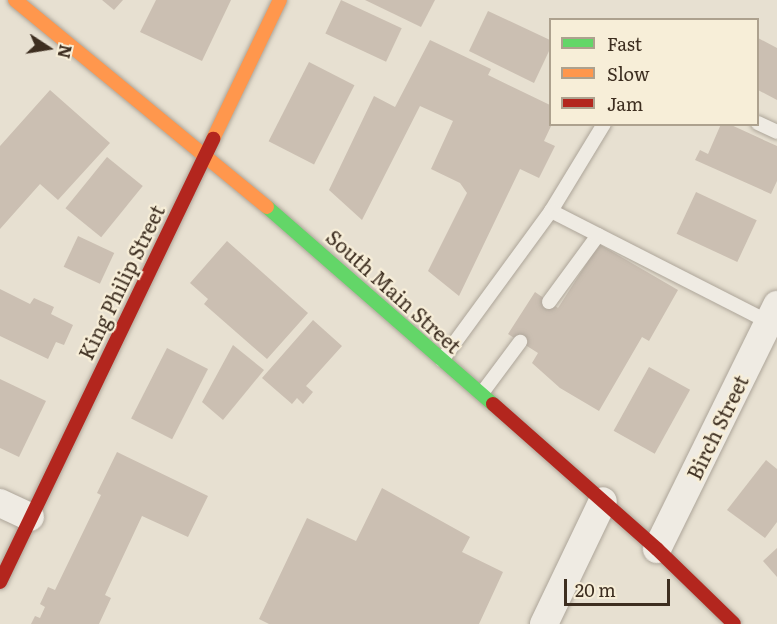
<!DOCTYPE html>
<html>
<head>
<meta charset="utf-8">
<style>
  body { margin:0 }
  #map { position:relative; width:777px; height:624px; overflow:hidden; background:#e7e0d1; font-family:Literata,serif }
  div>[style] { position:absolute }
  .building>* { inset:0; background:#cbbfb2; transform-origin:0 0 }
  .roads { filter:drop-shadow(0 0 2px #ada599) drop-shadow(0 0 2px #ada599) }
  .lane>* { height:14px; margin:-7px; padding:0 7px; transform-origin:7px; border-radius:7px; background:#efebe3 }
  .street>* { height:28px; margin:-14px; padding:0 14px; transform-origin:14px; border-radius:14px; background:#efebe3 }
  .fast>* { height:14px; margin:-7px; padding:0 7px; transform-origin:7px; border-radius:7px; background:#63d668 }
  .slow>* { height:14px; margin:-7px; padding:0 7px; transform-origin:7px; border-radius:7px; background:#ff974d }
  .jam>* { height:14px; margin:-7px; padding:0 7px; transform-origin:7px; border-radius:7px; background:#b3261e }
  span { translate:-50% -50%; white-space:nowrap; text-align:center; line-height:1.15; -webkit-text-stroke:4.5px #f7eed8; paint-order:stroke }
  .street-label { font-size:20px; color:#3d2e20 }
  .legend { position:absolute; left:549px; top:18px; width:210px; height:108px; box-sizing:border-box; background:#f7eed8; border:2px solid #ada18e; margin:0; padding:8px 10px; list-style:none; font-size:18px; color:#3d2e20 }
  .legend li { display:flex; align-items:center; gap:12px; height:30px }
  .legend b { width:30px; border:2px solid #ada18e }
  .north { position:absolute; left:18px; top:18px; width:60px; height:60px; -webkit-text-stroke:4px #f7eed8; paint-order:stroke; rotate:102deg; font-size:16px; font-weight:700; line-height:24px; text-align:center; color:#3d2e20 }
  .north::after { content:''; display:block; margin:auto; width:21px; height:27px; background:#3d2e20; clip-path:polygon(50% 0,100% 100%,50% 72%,0 100%) }
  .scale { position:absolute; left:564px; top:579px; width:106px; height:27px; box-sizing:border-box; border:3px solid #3d2e20; border-top:0; padding-left:8px; font-size:18px; line-height:21px; white-space:nowrap; color:#3d2e20; -webkit-text-stroke:4px #f7eed8; paint-order:stroke }
</style>
</head>
<body>
<div id="map">
  <div class="building">
    <div style="clip-path:polygon(102px 0,123px 0,114px 10px)"></div>
    <div style="clip-path:polygon(156px 0,231px 0,202px 61px,140px 32px)"></div>
    <div style="left:341px;top:0;width:67px;height:37px;rotate:25deg"></div>
    <div style="clip-path:polygon(365px 0,435px 0,421px 27px)"></div>
    <div style="clip-path:polygon(488px 11px,550px 40px,550px 49px,534px 83px,469px 51px)"></div>
    <div style="clip-path:polygon(758px 38px,777px 48px,777px 100px,758px 90px)"></div>
    <div style="clip-path:polygon(430px 40px,491px 69px,488px 75px,550px 105px,552px 124px,544px 141px,555px 146px,539px 178px,520px 169px,459px 296px,428px 271px,467px 193px,460px 183px,431px 169px,453px 121px,420px 106px,362px 220px,329px 190px,374px 96px,395px 107px)"></div>
    <div style="left:309px;top:62px;width:51px;height:89px;rotate:27deg"></div>
    <div style="clip-path:polygon(50px 90px,110px 143px,58px 200px,40px 184px,0 229px,0 146px)"></div>
    <div style="clip-path:polygon(721px 124px,729px 124px,777px 146px,777px 181px,771px 194px,695px 160px,700px 150px,708px 154px)"></div>
    <div style="left:107px;top:157px;width:46px;height:66px;rotate:39deg"></div>
    <div style="left:696px;top:192px;width:67px;height:46px;rotate:25deg"></div>
    <div style="left:78px;top:236px;width:40px;height:34px;rotate:25deg"></div>
    <div style="clip-path:polygon(227px 241px,308px 313px,267px 359px,204px 304px,208px 299px,190px 283px)"></div>
    <div style="clip-path:polygon(599px 244px,678px 290px,649px 341px,642px 337px,599px 411px,560px 388px,532px 363px,538px 353px,508px 334px,535px 292px,558px 308px)"></div>
    <div style="clip-path:polygon(0 289px,30px 304px,34px 298px,54px 307px,51px 314px,73px 325px,64px 345px,56px 342px,48px 359px,0 336px)"></div>
    <div style="clip-path:polygon(313px 320px,342px 346px,306px 386px,313px 392px,303px 404px,297px 398px,292px 404px,262px 378px)"></div>
    <div style="clip-path:polygon(233px 345px,264px 370px,223px 420px,202px 402px)"></div>
    <div style="left:167px;top:348px;width:46px;height:79px;rotate:27deg"></div>
    <div style="left:649px;top:367px;width:47px;height:73px;rotate:29deg"></div>
    <div style="clip-path:polygon(0 379px,46px 401px,19px 457px,0 448px)"></div>
    <div style="clip-path:polygon(117px 452px,208px 496px,188px 537px,142px 516px,105px 595px,111px 598px,99px 624px,31px 624px,35px 616px,40px 618px,45px 607px,40px 604px,48px 587px,55px 590px,101px 495px,97px 493px)"></div>
    <div style="clip-path:polygon(766px 460px,777px 469px,777px 522px,765px 538px,727px 510px)"></div>
    <div style="clip-path:polygon(382px 488px,470px 537px,462px 552px,503px 572px,479px 624px,269px 624px,259px 619px,307px 518px,356px 541px)"></div>
    <div style="clip-path:polygon(777px 548px,777px 577px,763px 561px)"></div>
  </div>
  <div class="roads">
    <div class="lane">
      <div style="left:758px;top:123px;width:21px;rotate:25deg"></div>
      <div style="left:551px;top:211px;width:102px;rotate:-58.7deg"></div>
      <div style="left:549px;top:302px;width:83px;rotate:-53.8deg"></div>
      <div style="left:442px;top:360px;width:185px;rotate:-53.8deg"></div>
      <div style="left:551px;top:211px;width:245px;rotate:27deg"></div>
      <div style="left:482px;top:393px;width:64px;rotate:-53.3deg"></div>
    </div>
    <div class="street">
      <div style="left:0;top:503px;width:33px;rotate:25deg"></div>
      <div style="left:657px;top:549px;width:272px;rotate:-63.8deg"></div>
      <div style="left:544px;top:624px;width:136px;rotate:-64.4deg"></div>
    </div>
    <div class="fast">
      <div style="left:267px;top:207px;width:300px;rotate:41.1deg"></div>
    </div>
    <div class="slow">
      <div style="left:15px;top:0;width:326px;rotate:39.4deg"></div>
      <div style="left:213px;top:139px;width:154px;rotate:-64.3deg"></div>
    </div>
    <div class="jam">
      <div style="left:493px;top:404px;width:219px;rotate:41.5deg"></div>
      <div style="left:657px;top:549px;width:107px;rotate:44.2deg"></div>
      <div style="left:0;top:582px;width:492px;rotate:-64.3deg"></div>
    </div>
  </div>
  <div class="street-label">
    <span style="left:121px;top:282px;rotate:-64deg">King Philip Street</span>
    <span style="left:394px;top:291px;rotate:42deg">South Main Street</span>
    <span style="left:717px;top:427px;rotate:-64deg">Birch Street</span>
  </div>
  <ul class="legend">
  <li><b style="height:8px;background:#63d668"></b>Fast</li>
  <li><b style="height:8px;background:#ff974d"></b>Slow</li>
  <li><b style="height:8px;background:#b3261e"></b>Jam</li>
  </ul>
  <div class="north">N</div>
  <div class="scale">20 m</div>
</div>
</body>
</html>
